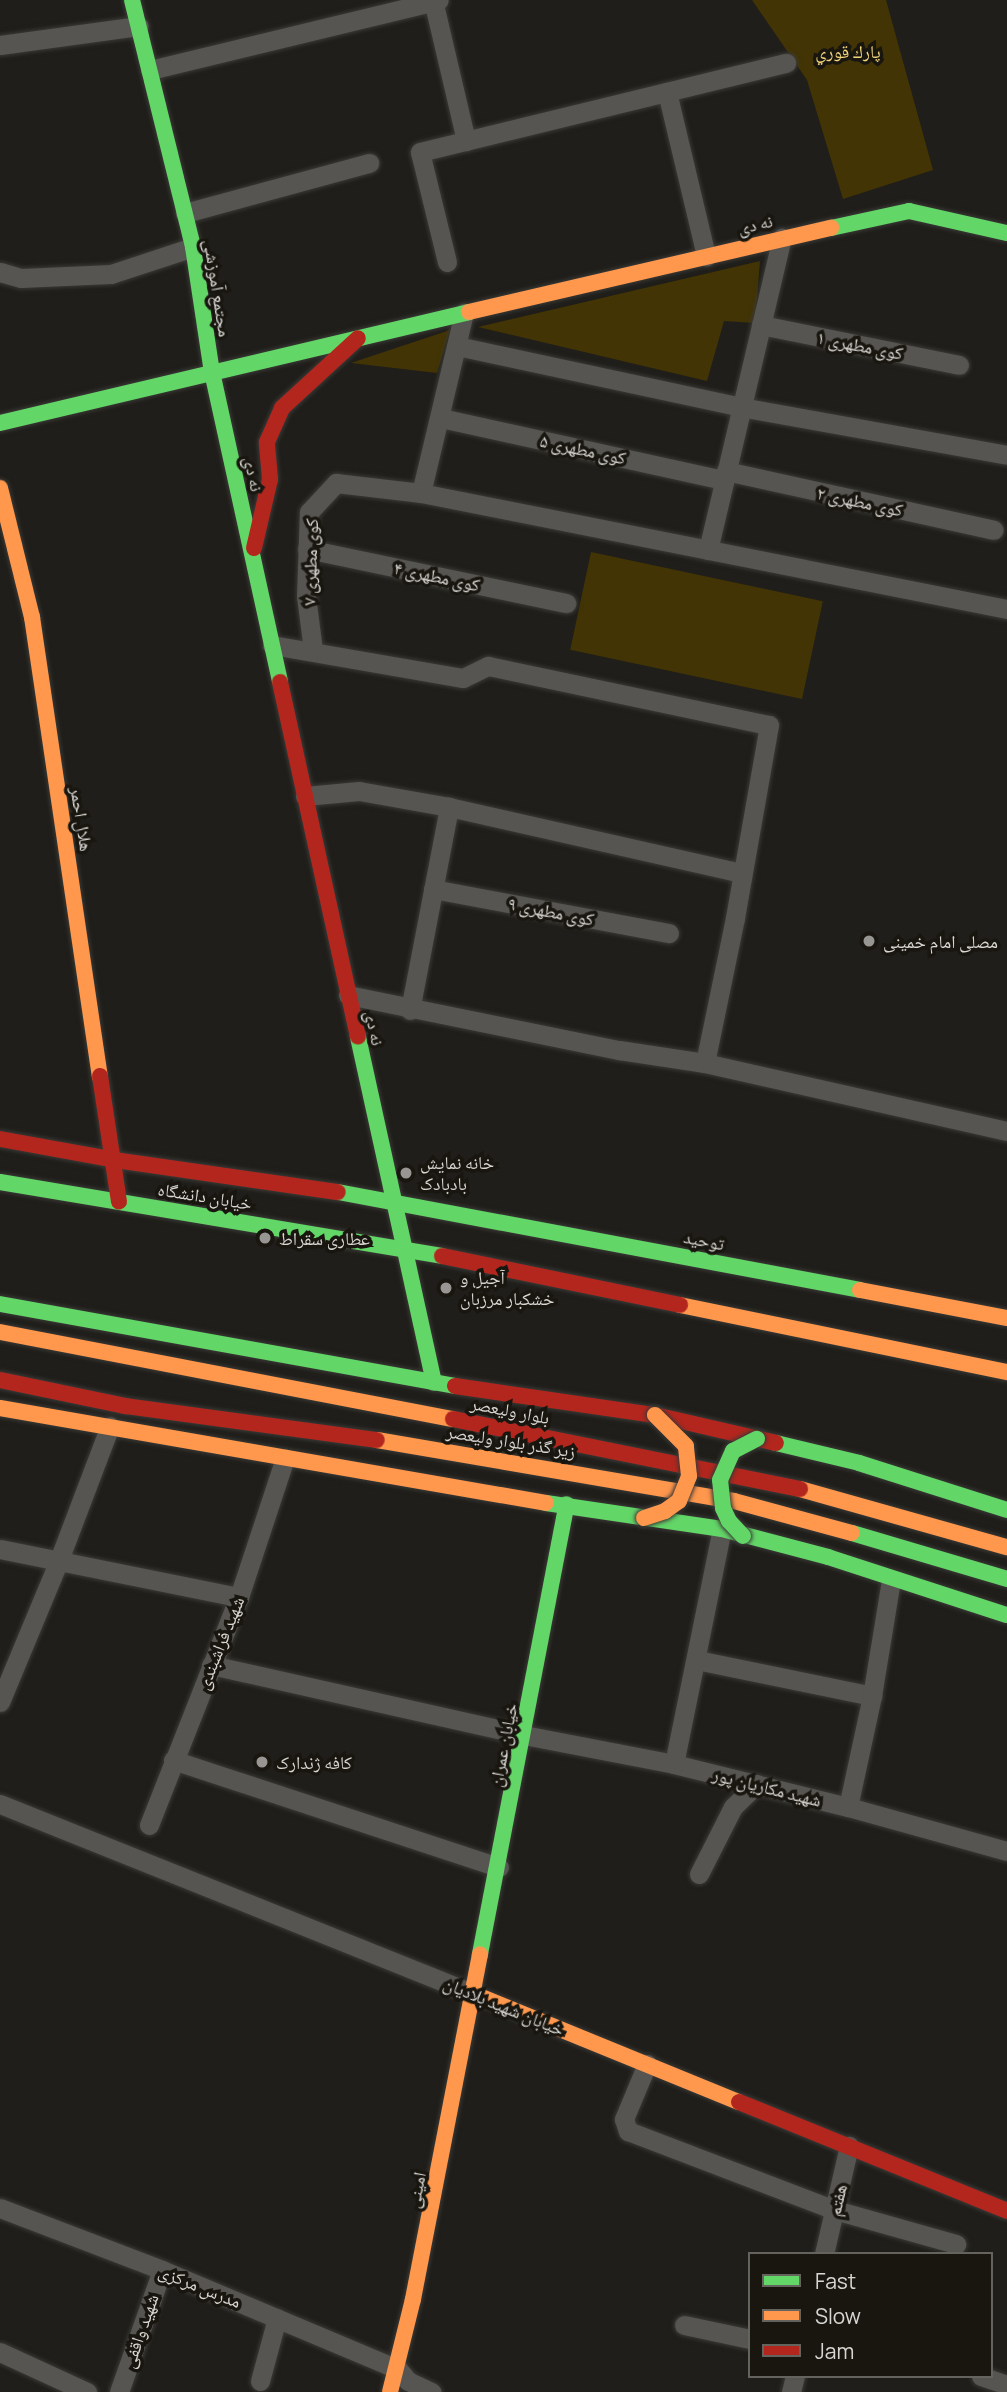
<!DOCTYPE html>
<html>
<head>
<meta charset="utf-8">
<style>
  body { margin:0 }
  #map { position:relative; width:1007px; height:2392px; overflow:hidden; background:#1f1e1a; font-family:Manrope,"Noto Naskh Arabic",sans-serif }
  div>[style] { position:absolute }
  .green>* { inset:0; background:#423404; transform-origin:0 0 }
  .roads { filter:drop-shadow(0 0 2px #3a3936) drop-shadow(0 0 2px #3a3936) }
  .street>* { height:19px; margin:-9.5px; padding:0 9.5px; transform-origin:9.5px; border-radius:9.5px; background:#565551 }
  .fast>* { height:16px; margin:-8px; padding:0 8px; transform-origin:8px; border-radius:8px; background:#63d668 }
  .slow>* { height:16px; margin:-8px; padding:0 8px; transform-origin:8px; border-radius:8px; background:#ff974d }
  .jam>* { height:16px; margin:-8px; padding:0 8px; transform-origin:8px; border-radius:8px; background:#b3261e }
  .bridges { filter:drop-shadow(0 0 2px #3a3936) drop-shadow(0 0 2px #3a3936) }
  .fast-bridge>* { height:16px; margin:-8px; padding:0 8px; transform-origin:8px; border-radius:8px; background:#63d668 }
  .slow-bridge>* { height:16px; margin:-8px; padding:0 8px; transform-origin:8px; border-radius:8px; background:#ff974d }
  .dots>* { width:19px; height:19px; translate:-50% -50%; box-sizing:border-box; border:4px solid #18160f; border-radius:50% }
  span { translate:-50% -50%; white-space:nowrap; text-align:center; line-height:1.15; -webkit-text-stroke:7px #18160f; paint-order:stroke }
  .park-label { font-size:18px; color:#f2d47b }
  .street-label { font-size:18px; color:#d8d6d2 }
  .poi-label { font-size:18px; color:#d8d6d2 }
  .left { translate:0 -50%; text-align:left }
  .legend { position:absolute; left:748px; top:2252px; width:245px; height:126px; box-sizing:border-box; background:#18160f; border:2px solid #65635d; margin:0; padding:9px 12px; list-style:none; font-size:21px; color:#d8d6d2 }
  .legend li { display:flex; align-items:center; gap:14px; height:35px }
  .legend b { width:35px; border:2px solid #65635d }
</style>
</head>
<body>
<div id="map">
  <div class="green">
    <div style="clip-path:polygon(752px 0,886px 0,933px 170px,843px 199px,807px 80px)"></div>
    <div style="clip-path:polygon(760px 261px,755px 323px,724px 321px,707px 381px,478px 327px)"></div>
    <div style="clip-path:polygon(450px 330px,437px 373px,351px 363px)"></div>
    <div style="left:591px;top:552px;width:237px;height:100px;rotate:12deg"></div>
  </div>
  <div class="roads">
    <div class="street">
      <div style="left:433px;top:0;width:145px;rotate:76.8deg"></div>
      <div style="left:0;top:45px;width:140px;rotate:-7.8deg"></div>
      <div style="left:150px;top:70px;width:297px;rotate:-13.6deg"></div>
      <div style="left:667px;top:92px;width:169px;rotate:76.6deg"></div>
      <div style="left:185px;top:213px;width:191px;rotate:-15.2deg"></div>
      <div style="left:447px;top:262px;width:113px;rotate:-103.8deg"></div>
      <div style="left:420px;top:152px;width:377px;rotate:-13.7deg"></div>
      <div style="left:0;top:272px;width:22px;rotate:16deg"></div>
      <div style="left:21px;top:278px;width:90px;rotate:-2.5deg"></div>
      <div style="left:111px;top:274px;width:86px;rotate:-18.2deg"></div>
      <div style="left:761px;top:325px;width:202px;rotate:11.4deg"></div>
      <div style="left:457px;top:346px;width:290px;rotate:12.1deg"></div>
      <div style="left:741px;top:407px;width:270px;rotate:10.2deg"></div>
      <div style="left:441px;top:418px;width:290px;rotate:12.4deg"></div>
      <div style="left:726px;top:471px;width:274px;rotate:12.4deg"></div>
      <div style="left:421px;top:493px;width:185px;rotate:-76.6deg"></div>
      <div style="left:307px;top:549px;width:265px;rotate:11.8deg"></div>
      <div style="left:708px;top:550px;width:321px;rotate:-76.7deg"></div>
      <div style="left:272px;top:645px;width:194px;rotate:9.8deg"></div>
      <div style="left:463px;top:678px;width:28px;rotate:-26deg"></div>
      <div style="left:488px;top:666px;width:287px;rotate:11.9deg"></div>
      <div style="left:769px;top:725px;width:196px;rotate:100deg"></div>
      <div style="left:735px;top:918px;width:148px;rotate:101.7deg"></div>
      <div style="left:313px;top:650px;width:54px;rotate:-97.4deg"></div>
      <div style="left:306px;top:596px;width:84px;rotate:-88deg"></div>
      <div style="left:309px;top:512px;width:40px;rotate:-47deg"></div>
      <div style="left:336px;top:483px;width:86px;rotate:6.7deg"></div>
      <div style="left:421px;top:493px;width:597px;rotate:11.2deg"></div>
      <div style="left:305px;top:796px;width:54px;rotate:-5.3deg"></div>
      <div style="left:359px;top:791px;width:91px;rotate:10.1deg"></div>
      <div style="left:449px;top:807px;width:301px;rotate:12.7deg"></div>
      <div style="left:433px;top:889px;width:240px;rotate:10.6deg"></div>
      <div style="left:348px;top:995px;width:277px;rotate:11.5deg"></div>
      <div style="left:619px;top:1050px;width:87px;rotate:8.6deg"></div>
      <div style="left:705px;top:1063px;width:310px;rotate:12.7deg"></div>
      <div style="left:410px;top:1010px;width:207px;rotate:-79.1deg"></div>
      <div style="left:0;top:1549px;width:244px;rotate:11.4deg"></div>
      <div style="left:697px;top:1660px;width:179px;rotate:11.6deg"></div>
      <div style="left:211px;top:1665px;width:321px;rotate:12.6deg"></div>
      <div style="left:524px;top:1735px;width:153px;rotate:10.9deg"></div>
      <div style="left:674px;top:1764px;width:179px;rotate:13.9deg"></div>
      <div style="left:848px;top:1807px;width:165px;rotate:15.5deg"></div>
      <div style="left:0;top:1702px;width:154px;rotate:-67.4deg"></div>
      <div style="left:59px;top:1560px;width:143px;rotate:-69.2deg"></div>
      <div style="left:173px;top:1760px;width:343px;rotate:18.2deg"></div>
      <div style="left:674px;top:1764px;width:240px;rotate:-78.5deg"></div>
      <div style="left:0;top:1804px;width:511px;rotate:21.84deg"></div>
      <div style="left:848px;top:1807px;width:114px;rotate:-77.8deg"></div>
      <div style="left:872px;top:1696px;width:118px;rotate:-80.7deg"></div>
      <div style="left:149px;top:1825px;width:245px;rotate:-68.5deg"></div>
      <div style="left:239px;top:1597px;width:146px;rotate:-71.7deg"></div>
      <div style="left:699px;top:1874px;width:75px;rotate:-63.1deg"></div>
      <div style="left:733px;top:1807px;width:33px;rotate:-44deg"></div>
      <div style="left:647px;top:2064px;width:60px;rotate:112.7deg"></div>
      <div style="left:624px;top:2119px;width:13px;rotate:72deg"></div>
      <div style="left:628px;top:2131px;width:222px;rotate:20.9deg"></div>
      <div style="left:835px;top:2210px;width:126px;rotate:15.7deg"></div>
      <div style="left:0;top:2208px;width:173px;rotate:20.9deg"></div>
      <div style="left:162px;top:2270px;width:256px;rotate:22.8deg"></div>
      <div style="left:398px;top:2369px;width:16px;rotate:50deg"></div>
      <div style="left:408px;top:2381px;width:26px;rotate:25deg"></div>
      <div style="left:824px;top:2254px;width:111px;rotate:-77deg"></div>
      <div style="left:684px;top:2325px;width:67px;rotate:12deg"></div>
      <div style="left:0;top:2352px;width:96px;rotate:24.7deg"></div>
      <div style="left:981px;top:2376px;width:28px;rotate:19deg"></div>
      <div style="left:260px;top:2381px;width:65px;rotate:-74.9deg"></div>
      <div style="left:119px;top:2392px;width:129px;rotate:-70.6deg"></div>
      <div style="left:791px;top:2392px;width:16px;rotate:-76deg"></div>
    </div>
    <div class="fast">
      <div style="left:132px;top:0;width:254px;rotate:76.1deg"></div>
      <div style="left:193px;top:247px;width:126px;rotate:81.4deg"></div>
      <div style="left:212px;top:372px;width:317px;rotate:77.6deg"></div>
      <div style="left:831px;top:228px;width:80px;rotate:-12.3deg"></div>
      <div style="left:909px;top:211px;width:100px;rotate:12.7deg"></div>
      <div style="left:0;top:423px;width:482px;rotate:-13.3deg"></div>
      <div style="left:358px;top:1037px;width:354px;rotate:77.6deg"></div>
      <div style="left:0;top:1182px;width:448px;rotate:9.5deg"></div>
      <div style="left:338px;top:1192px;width:531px;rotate:10.63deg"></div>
      <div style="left:0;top:1304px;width:462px;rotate:10.2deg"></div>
      <div style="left:776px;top:1443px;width:85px;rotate:13.5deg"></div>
      <div style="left:859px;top:1463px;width:155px;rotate:17.6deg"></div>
      <div style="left:546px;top:1503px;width:178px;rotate:8.4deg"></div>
      <div style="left:722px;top:1529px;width:110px;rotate:14.8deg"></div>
      <div style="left:828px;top:1557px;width:188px;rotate:18deg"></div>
      <div style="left:852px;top:1533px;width:162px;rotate:16.5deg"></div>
      <div style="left:480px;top:1954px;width:458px;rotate:-79.1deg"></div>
    </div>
    <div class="slow">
      <div style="left:469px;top:312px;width:372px;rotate:-13.1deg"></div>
      <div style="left:0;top:488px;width:133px;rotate:76.1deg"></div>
      <div style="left:32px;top:617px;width:464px;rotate:81.6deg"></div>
      <div style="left:860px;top:1290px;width:150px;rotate:10.8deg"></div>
      <div style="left:680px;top:1305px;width:334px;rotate:11.6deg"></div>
      <div style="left:0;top:1332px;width:461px;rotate:10.9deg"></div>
      <div style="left:0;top:1408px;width:554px;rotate:9.87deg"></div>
      <div style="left:377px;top:1440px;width:362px;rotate:9.7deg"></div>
      <div style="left:734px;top:1501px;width:122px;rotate:15.2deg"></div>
      <div style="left:800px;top:1489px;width:215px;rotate:15.7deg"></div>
      <div style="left:474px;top:1994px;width:286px;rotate:22.2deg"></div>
      <div style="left:390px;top:2392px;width:96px;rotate:-76.1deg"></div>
      <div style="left:413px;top:2299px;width:351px;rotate:-79deg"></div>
    </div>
    <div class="jam">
      <div style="left:254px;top:548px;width:71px;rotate:-76.9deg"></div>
      <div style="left:270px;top:479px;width:37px;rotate:-95deg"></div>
      <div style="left:267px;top:442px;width:37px;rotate:-66deg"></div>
      <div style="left:282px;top:408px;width:103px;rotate:-42.6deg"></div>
      <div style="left:280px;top:682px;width:363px;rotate:77.6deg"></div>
      <div style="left:100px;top:1076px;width:127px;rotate:81.4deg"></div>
      <div style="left:0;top:1139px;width:117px;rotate:10.3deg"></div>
      <div style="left:115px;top:1160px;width:225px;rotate:8.2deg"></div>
      <div style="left:442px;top:1256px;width:243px;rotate:11.6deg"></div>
      <div style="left:0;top:1380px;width:128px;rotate:11.7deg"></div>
      <div style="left:125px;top:1406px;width:254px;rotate:7.7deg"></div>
      <div style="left:455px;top:1386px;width:202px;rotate:8.3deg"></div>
      <div style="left:655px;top:1415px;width:124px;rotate:13deg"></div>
      <div style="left:453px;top:1419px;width:354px;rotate:11.4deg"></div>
      <div style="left:739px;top:2102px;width:289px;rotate:22.1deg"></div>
    </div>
  </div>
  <div class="bridges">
    <div class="fast-bridge">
      <div style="left:743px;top:1536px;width:21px;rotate:-133deg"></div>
      <div style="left:729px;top:1521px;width:14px;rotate:-115deg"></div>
      <div style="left:723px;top:1508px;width:28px;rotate:-96deg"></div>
      <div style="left:720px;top:1480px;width:32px;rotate:-66deg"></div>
      <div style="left:733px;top:1451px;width:27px;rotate:-27deg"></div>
    </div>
    <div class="slow-bridge">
      <div style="left:644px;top:1518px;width:22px;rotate:-18deg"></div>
      <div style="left:665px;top:1511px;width:17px;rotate:-36deg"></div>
      <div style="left:679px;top:1501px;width:27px;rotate:-68deg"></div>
      <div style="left:689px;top:1476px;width:30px;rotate:-96deg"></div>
      <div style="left:686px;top:1446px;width:44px;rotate:-135deg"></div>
    </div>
  </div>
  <div class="dots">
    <div style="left:869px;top:941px;background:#979692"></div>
    <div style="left:406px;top:1173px;background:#979692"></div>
    <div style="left:265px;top:1238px;background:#979692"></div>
    <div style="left:446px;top:1288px;background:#979692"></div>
    <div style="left:262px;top:1762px;background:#979692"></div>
  </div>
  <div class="park-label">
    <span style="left:848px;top:51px">پارك قوري</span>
  </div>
  <div class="street-label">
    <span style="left:755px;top:224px;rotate:-13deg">نه دی</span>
    <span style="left:218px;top:288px;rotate:81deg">مجتمع آموزشی</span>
    <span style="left:860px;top:345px;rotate:11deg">کوی مطهری ۱</span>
    <span style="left:583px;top:449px;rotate:12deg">کوی مطهری ۵</span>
    <span style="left:254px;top:474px;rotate:78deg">نه دی</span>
    <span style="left:860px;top:501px;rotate:12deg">کوی مطهری ۲</span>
    <span style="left:310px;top:562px;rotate:-88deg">کوی مطهری ۷</span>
    <span style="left:437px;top:576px;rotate:12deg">کوی مطهری ۴</span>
    <span style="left:82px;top:819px;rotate:81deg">هلال احمر</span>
    <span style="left:551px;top:911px;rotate:11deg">کوی مطهری ۹</span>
    <span style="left:375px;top:1028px;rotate:78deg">نه دی</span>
    <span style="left:205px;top:1196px;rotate:9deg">خیابان دانشگاه</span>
    <span style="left:704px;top:1240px;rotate:11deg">توحید</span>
    <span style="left:510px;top:1410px;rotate:11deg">بلوار ولیعصر</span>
    <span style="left:511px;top:1441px;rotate:9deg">زیر گذر بلوار ولیعصر</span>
    <span style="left:220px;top:1643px;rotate:-68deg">شهید فراشبندی</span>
    <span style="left:503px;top:1745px;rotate:-79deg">خیابان عمران</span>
    <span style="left:767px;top:1787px;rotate:14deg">شهید مکاریان پور</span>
    <span style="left:504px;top:2006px;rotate:22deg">خیابان شهید بلادیان</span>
    <span style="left:416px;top:2190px;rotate:-79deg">امینی</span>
    <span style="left:837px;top:2200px;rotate:-77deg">هفتم</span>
    <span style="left:200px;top:2286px;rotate:22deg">مدرس مرکزی</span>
    <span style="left:140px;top:2331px;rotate:-71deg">شهید واقفی</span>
  </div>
  <div class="poi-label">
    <span class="left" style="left:883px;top:941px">مصلی امام خمینی</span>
    <span class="left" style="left:420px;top:1173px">خانه نمایش<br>بادبادک</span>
    <span class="left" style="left:279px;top:1238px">عطاری سقراط</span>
    <span class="left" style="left:460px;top:1288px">آجیل و<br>خشکبار مرزبان</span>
    <span class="left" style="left:276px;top:1762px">کافه ژندارک</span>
  </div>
  <ul class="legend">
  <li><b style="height:9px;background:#63d668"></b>Fast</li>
  <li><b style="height:9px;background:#ff974d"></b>Slow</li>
  <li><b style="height:9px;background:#b3261e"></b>Jam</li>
  </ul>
</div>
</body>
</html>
